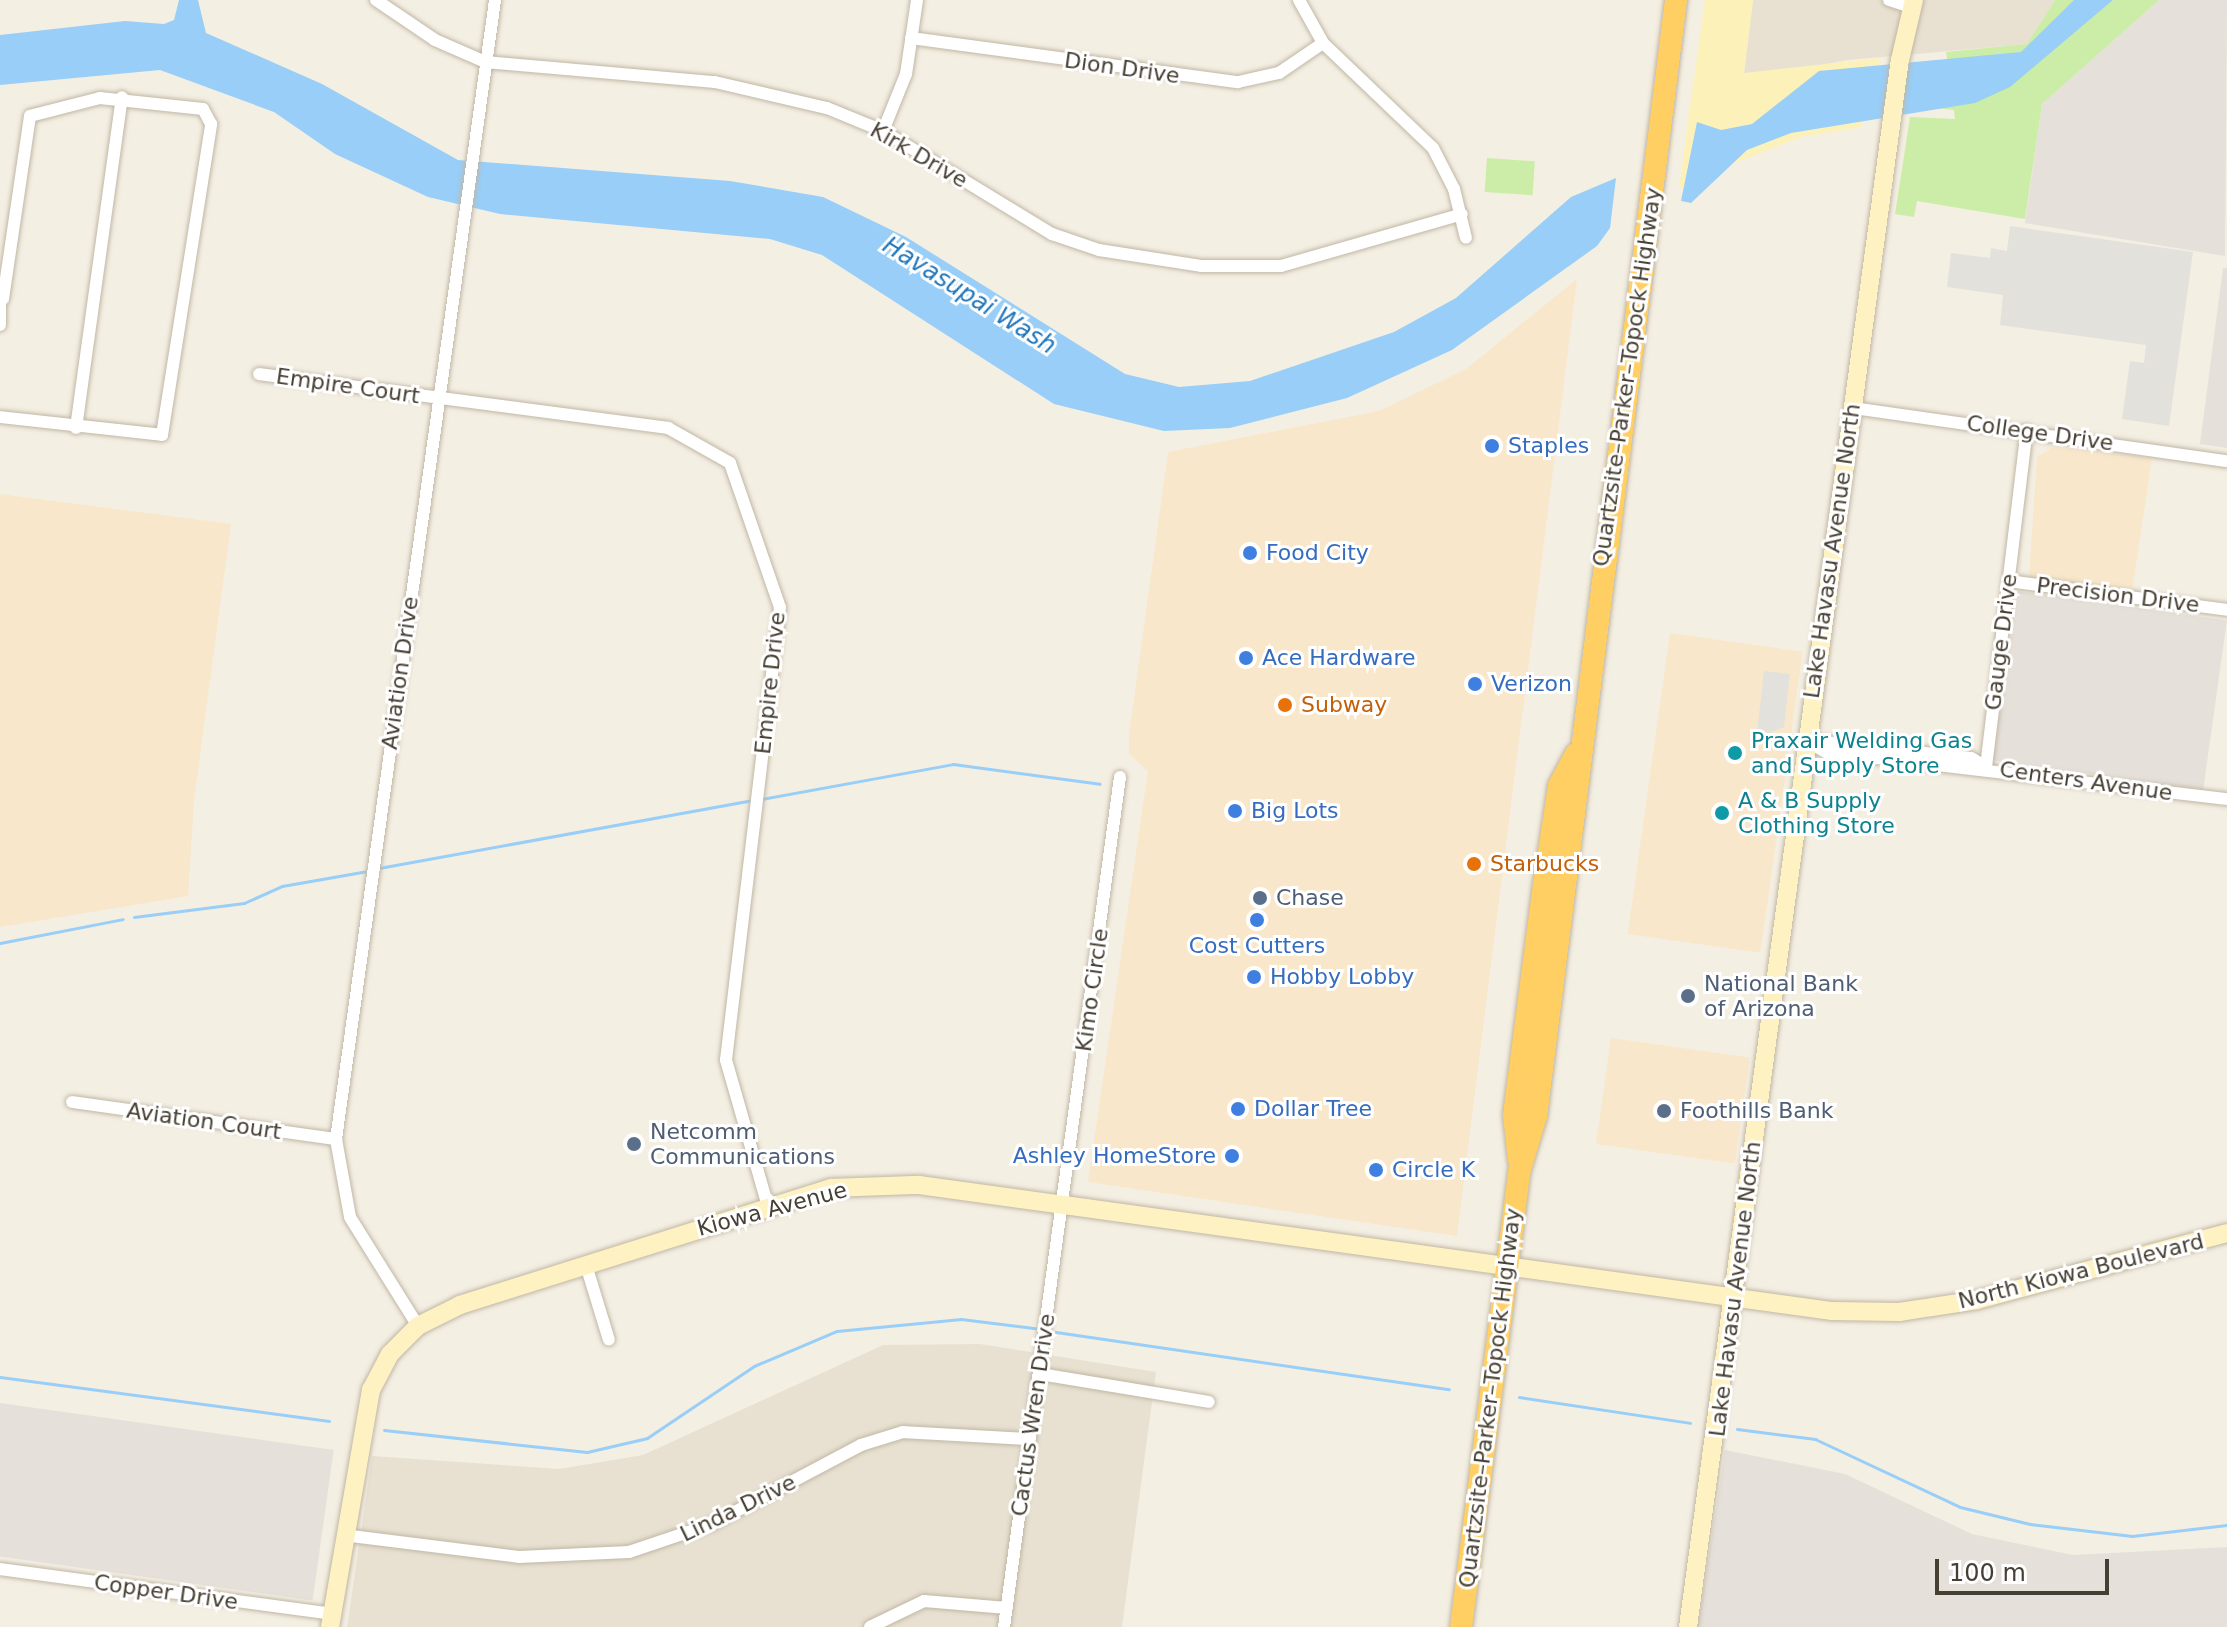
<!DOCTYPE html>
<html>
<head>
<meta charset="utf-8">
<style>
  body { margin:0 }
  #map { position:relative; width:2227px; height:1627px; overflow:hidden; background:#f4efe3; font-family:"DejaVu Sans",sans-serif }
  div>[style] { position:absolute }
  .residential>* { inset:0; background:#e8e1d1 }
  .commercial>* { inset:0; background:#f8e7cb; transform-origin:0 0 }
  .industrial>* { inset:0; background:#e5e0d9; transform-origin:0 0 }
  .green>* { inset:0; background:#cbeda7; transform-origin:0 0 }
  .sand>* { inset:0; background:#fdf1ba }
  .parking>* { inset:0; background:#e3e1dc }
  .water>* { inset:0; background:#98cef7 }
  .stream>* { height:3px; margin:-1.5px; padding:0 1.5px; transform-origin:1.5px; border-radius:1.5px; background:#98cef7 }
  .roads { filter:drop-shadow(0 0 2px #c0b7a5) drop-shadow(0 0 2px #c0b7a5) }
  .street>* { height:12px; margin:-6px; padding:0 6px; transform-origin:6px; border-radius:6px; background:#fff }
  .secondary>* { height:18px; margin:-9px; padding:0 9px; transform-origin:9px; border-radius:9px; background:#fff2c2 }
  .highway>* { height:22px; margin:-11px; padding:0 11px; transform-origin:11px; border-radius:11px; background:#ffcf63 }
  .dots>* { width:22px; height:22px; translate:-50% -50%; box-sizing:border-box; border:4px solid #fff; border-radius:50% }
  span { translate:-50% -50%; white-space:nowrap; text-align:center; line-height:1.15; -webkit-text-stroke:6px #fff; paint-order:stroke }
  .street-label { font-size:22px; color:#463f33 }
  .shop-label { font-size:22px; color:#366cbe }
  .left { translate:0 -50%; text-align:left }
  .right { translate:-100% -50%; text-align:right }
  .food-label { font-size:22px; color:#c56008 }
  .culture-label { font-size:22px; color:#0d838f }
  .service-label { font-size:22px; color:#4e5e75 }
  .water-label { font-size:24px; color:#2277bc; font-style:italic }
  .scale { position:absolute; left:1935px; top:1559px; width:174px; height:36px; box-sizing:border-box; border:4px solid #463f33; border-top:0; padding-left:10px; font-size:24px; line-height:28px; white-space:nowrap; color:#463f33; -webkit-text-stroke:6px #fff; paint-order:stroke }
</style>
</head>
<body>
<div id="map">
  <div class="residential">
    <div style="clip-path:polygon(1753px 0,2055px 0,2028px 44px,1848px 60px,1764px 76px,1744px 73px)"></div>
    <div style="clip-path:polygon(980px 1344px,1156px 1372px,1122px 1627px,347px 1627px,372px 1456px,559px 1469px,643px 1455px,883px 1345px)"></div>
  </div>
  <div class="commercial">
    <div style="clip-path:polygon(1577px 279px,1457px 1236px,1088px 1182px,1148px 771px,1129px 754px,1129px 735px,1168px 452px,1379px 411px,1466px 369px)"></div>
    <div style="clip-path:polygon(2053px 447px,2152px 458px,2132px 591px,2029px 577px,2037px 457px)"></div>
    <div style="clip-path:polygon(0 494px,231px 524px,194px 800px,188px 896px,0 927px)"></div>
    <div style="left:1670px;top:633px;width:134px;height:304px;rotate:8deg"></div>
    <div style="left:1611px;top:1038px;width:140px;height:107px;rotate:8deg"></div>
  </div>
  <div class="industrial">
    <div style="clip-path:polygon(2159px 0,2227px 0,2225px 256px,2025px 223px,2042px 104px)"></div>
    <div style="clip-path:polygon(2223px 268px,2227px 268px,2227px 448px,2200px 444px)"></div>
    <div style="left:2017px;top:591px;width:212px;height:171px;rotate:8deg"></div>
    <div style="left:0;top:1403px;width:337px;height:152px;rotate:8deg"></div>
    <div style="clip-path:polygon(1725px 1450px,1845px 1474px,1972px 1534px,2073px 1555px,2227px 1547px,2227px 1627px,1698px 1627px)"></div>
  </div>
  <div class="green">
    <div style="clip-path:polygon(2055px 0,2159px 0,2042px 104px,2025px 219px,1917px 201px,1914px 217px,1895px 214px,1910px 117px,1955px 119px,1954px 110px,1927px 107px,1949px 69px,1946px 52px,2027px 44px)"></div>
    <div style="left:1487px;top:158px;width:48px;height:34px;rotate:4deg"></div>
  </div>
  <div class="sand">
    <div style="clip-path:polygon(1705px 0,1753px 0,1744px 73px,1880px 58px,1878px 66px,1828px 77px,1825px 121px,1861px 121px,1861px 127px,1801px 137px,1721px 168px,1694px 189px,1679px 187px)"></div>
  </div>
  <div class="parking">
    <div style="clip-path:polygon(2010px 226px,2193px 252px,2169px 426px,2122px 419px,2130px 361px,2144px 363px,2146px 345px,2000px 325px,2003px 295px,1947px 287px,1951px 253px,1990px 258px,1991px 248px,2007px 251px)"></div>
    <div style="clip-path:polygon(1764px 671px,1790px 674px,1784px 727px,1769px 733px,1757px 732px)"></div>
  </div>
  <div class="water">
    <div style="clip-path:polygon(179px 0,198px 0,206px 33px,322px 84px,458px 160px,730px 181px,823px 197px,906px 237px,1125px 374px,1179px 387px,1250px 381px,1394px 332px,1456px 298px,1571px 197px,1616px 178px,1610px 228px,1597px 246px,1452px 350px,1347px 398px,1230px 428px,1164px 431px,1054px 404px,822px 255px,770px 239px,500px 214px,428px 197px,335px 154px,274px 112px,160px 70px,0 85px,0 35px,125px 21px,164px 24px,174px 20px)"></div>
    <div style="clip-path:polygon(2074px 0,2113px 0,2010px 87px,1975px 103px,1791px 133px,1747px 150px,1691px 203px,1681px 201px,1697px 122px,1721px 130px,1752px 124px,1819px 71px,2021px 52px)"></div>
  </div>
  <div class="stream">
    <div style="left:761px;top:799px;width:195px;rotate:-10.3deg"></div>
    <div style="left:953px;top:764px;width:148px;rotate:7.7deg"></div>
    <div style="left:379px;top:868px;width:380px;rotate:-10.3deg"></div>
    <div style="left:134px;top:917px;width:111px;rotate:-7.3deg"></div>
    <div style="left:244px;top:903px;width:42px;rotate:-24.1deg"></div>
    <div style="left:282px;top:886px;width:87px;rotate:-9.9deg"></div>
    <div style="left:0;top:943px;width:125px;rotate:-11deg"></div>
    <div style="left:1049px;top:1331px;width:404px;rotate:8.3deg"></div>
    <div style="left:0;top:1377px;width:332px;rotate:7.6deg"></div>
    <div style="left:1519px;top:1397px;width:173px;rotate:8.6deg"></div>
    <div style="left:1737px;top:1429px;width:79px;rotate:7.3deg"></div>
    <div style="left:1815px;top:1439px;width:160px;rotate:25.1deg"></div>
    <div style="left:1960px;top:1507px;width:72px;rotate:13.7deg"></div>
    <div style="left:2030px;top:1524px;width:103px;rotate:6.7deg"></div>
    <div style="left:2132px;top:1536px;width:96px;rotate:-6.6deg"></div>
    <div style="left:384px;top:1430px;width:204px;rotate:6.2deg"></div>
    <div style="left:587px;top:1452px;width:62px;rotate:-13.1deg"></div>
    <div style="left:647px;top:1438px;width:129px;rotate:-33.9deg"></div>
    <div style="left:754px;top:1366px;width:90px;rotate:-22.9deg"></div>
    <div style="left:837px;top:1331px;width:125px;rotate:-5.5deg"></div>
    <div style="left:961px;top:1319px;width:81px;rotate:7.1deg"></div>
  </div>
  <div class="roads">
    <div class="street">
      <div style="left:376px;top:0;width:71px;rotate:34.1deg"></div>
      <div style="left:435px;top:40px;width:55px;rotate:23.7deg"></div>
      <div style="left:485px;top:62px;width:231px;rotate:5deg"></div>
      <div style="left:715px;top:82px;width:115px;rotate:13.1deg"></div>
      <div style="left:827px;top:108px;width:61px;rotate:22.3deg"></div>
      <div style="left:883px;top:131px;width:198px;rotate:31.4deg"></div>
      <div style="left:1052px;top:234px;width:50px;rotate:18.8deg"></div>
      <div style="left:1099px;top:250px;width:103px;rotate:8.9deg"></div>
      <div style="left:1201px;top:266px;width:80px"></div>
      <div style="left:1281px;top:266px;width:188px;rotate:-16deg"></div>
      <div style="left:1299px;top:0;width:49px;rotate:60.8deg"></div>
      <div style="left:1323px;top:43px;width:152px;rotate:43.7deg"></div>
      <div style="left:1433px;top:148px;width:46px;rotate:62.9deg"></div>
      <div style="left:1454px;top:189px;width:50px;rotate:76.2deg"></div>
      <div style="left:1889px;top:0;width:22px;rotate:18deg"></div>
      <div style="left:911px;top:38px;width:330px;rotate:7.7deg"></div>
      <div style="left:1238px;top:82px;width:42px;rotate:-12.4deg"></div>
      <div style="left:1279px;top:73px;width:53px;rotate:-34.3deg"></div>
      <div style="left:883px;top:131px;width:61px;rotate:-68deg"></div>
      <div style="left:906px;top:74px;width:75px;rotate:-81.5deg"></div>
      <div style="left:0;top:298px;width:27px;rotate:90deg"></div>
      <div style="left:259px;top:374px;width:413px;rotate:7.5deg"></div>
      <div style="left:668px;top:428px;width:71px;rotate:29.4deg"></div>
      <div style="left:730px;top:463px;width:152px;rotate:70.9deg"></div>
      <div style="left:780px;top:607px;width:456px;rotate:96.8deg"></div>
      <div style="left:726px;top:1060px;width:152px;rotate:74deg"></div>
      <div style="left:1853px;top:408px;width:378px;rotate:8.1deg"></div>
      <div style="left:0;top:417px;width:163px;rotate:6.3deg"></div>
      <div style="left:162px;top:435px;width:315px;rotate:-81deg"></div>
      <div style="left:211px;top:124px;width:17px;rotate:-118deg"></div>
      <div style="left:203px;top:109px;width:104px;rotate:-173.9deg"></div>
      <div style="left:100px;top:98px;width:72px;rotate:165.6deg"></div>
      <div style="left:30px;top:116px;width:185px;rotate:98.4deg"></div>
      <div style="left:76px;top:428px;width:334px;rotate:-82.1deg"></div>
      <div style="left:2008px;top:581px;width:221px;rotate:7.5deg"></div>
      <div style="left:1805px;top:740px;width:24px;rotate:30deg"></div>
      <div style="left:1826px;top:752px;width:404px;rotate:6.7deg"></div>
      <div style="left:1805px;top:740px;width:167px;rotate:6.2deg"></div>
      <div style="left:1971px;top:758px;width:17px;rotate:31deg"></div>
      <div style="left:1986px;top:767px;width:339px;rotate:-83.1deg"></div>
      <div style="left:72px;top:1102px;width:267px;rotate:8deg"></div>
      <div style="left:586px;top:1265px;width:78px;rotate:73deg"></div>
      <div style="left:418px;top:1326px;width:128px;rotate:-122deg"></div>
      <div style="left:350px;top:1217px;width:79px;rotate:-100.2deg"></div>
      <div style="left:336px;top:1139px;width:1150px;rotate:-82.05deg"></div>
      <div style="left:1040px;top:1374px;width:171px;rotate:9.4deg"></div>
      <div style="left:343px;top:1535px;width:177px;rotate:7.1deg"></div>
      <div style="left:519px;top:1557px;width:110px;rotate:-2.6deg"></div>
      <div style="left:629px;top:1552px;width:88px;rotate:-18.6deg"></div>
      <div style="left:712px;top:1524px;width:169px;rotate:-27.9deg"></div>
      <div style="left:861px;top:1445px;width:44px;rotate:-17.2deg"></div>
      <div style="left:903px;top:1432px;width:127px;rotate:3.2deg"></div>
      <div style="left:0;top:1569px;width:334px;rotate:7.7deg"></div>
      <div style="left:870px;top:1627px;width:60px;rotate:-25.7deg"></div>
      <div style="left:924px;top:1601px;width:83px;rotate:4.8deg"></div>
      <div style="left:1004px;top:1627px;width:858px;rotate:-82.23deg"></div>
    </div>
    <div class="secondary">
      <div style="left:330px;top:1627px;width:241px;rotate:-80.2deg"></div>
      <div style="left:371px;top:1390px;width:41px;rotate:-62.2deg"></div>
      <div style="left:390px;top:1354px;width:40px;rotate:-45deg"></div>
      <div style="left:418px;top:1326px;width:47px;rotate:-26.6deg"></div>
      <div style="left:460px;top:1305px;width:389px;rotate:-17.5deg"></div>
      <div style="left:831px;top:1188px;width:88px;rotate:-2deg"></div>
      <div style="left:919px;top:1185px;width:922px;rotate:7.86deg"></div>
      <div style="left:1832px;top:1311px;width:67px;rotate:0.9deg"></div>
      <div style="left:1899px;top:1312px;width:79px;rotate:-8.7deg"></div>
      <div style="left:1977px;top:1300px;width:259px;rotate:-15deg"></div>
      <div style="left:1688px;top:1627px;width:1581px;rotate:-82.3deg"></div>
      <div style="left:1900px;top:60px;width:62px;rotate:-76.9deg"></div>
    </div>
    <div class="highway">
      <div style="left:1519px;top:1160px;width:45px;rotate:-96.3deg"></div>
      <div style="left:1514px;top:1115px;width:232px;rotate:-82.6deg"></div>
      <div style="left:1544px;top:885px;width:100px;rotate:-81.4deg"></div>
      <div style="left:1559px;top:786px;width:36px;rotate:-62deg"></div>
      <div style="left:1461px;top:1627px;width:462px;rotate:-82.7deg"></div>
      <div style="left:1520px;top:1169px;width:55px;rotate:-73.2deg"></div>
      <div style="left:1536px;top:1116px;width:1125px;rotate:-82.85deg"></div>
    </div>
  </div>
  <div class="dots">
    <div style="left:1492px;top:446px;background:#3f7fe0"></div>
    <div style="left:1250px;top:553px;background:#3f7fe0"></div>
    <div style="left:1246px;top:658px;background:#3f7fe0"></div>
    <div style="left:1475px;top:684px;background:#3f7fe0"></div>
    <div style="left:1285px;top:705px;background:#e8710a"></div>
    <div style="left:1735px;top:753px;background:#0f9aa8"></div>
    <div style="left:1235px;top:811px;background:#3f7fe0"></div>
    <div style="left:1722px;top:813px;background:#0f9aa8"></div>
    <div style="left:1474px;top:864px;background:#e8710a"></div>
    <div style="left:1260px;top:898px;background:#5c6f8a"></div>
    <div style="left:1257px;top:920px;background:#3f7fe0"></div>
    <div style="left:1254px;top:977px;background:#3f7fe0"></div>
    <div style="left:1688px;top:996px;background:#5c6f8a"></div>
    <div style="left:1238px;top:1109px;background:#3f7fe0"></div>
    <div style="left:1664px;top:1111px;background:#5c6f8a"></div>
    <div style="left:634px;top:1144px;background:#5c6f8a"></div>
    <div style="left:1232px;top:1156px;background:#3f7fe0"></div>
    <div style="left:1376px;top:1170px;background:#3f7fe0"></div>
  </div>
  <div class="street-label">
    <span style="left:1122px;top:68px;rotate:8deg">Dion Drive</span>
    <span style="left:919px;top:155px;rotate:30deg">Kirk Drive</span>
    <span style="left:1627px;top:377px;rotate:-82deg">Quartzsite–Parker–Topock Highway</span>
    <span style="left:348px;top:386px;rotate:8deg">Empire Court</span>
    <span style="left:2040px;top:433px;rotate:8deg">College Drive</span>
    <span style="left:1832px;top:551px;rotate:-82deg">Lake Havasu Avenue North</span>
    <span style="left:2118px;top:595px;rotate:7deg">Precision Drive</span>
    <span style="left:2001px;top:642px;rotate:-83deg">Gauge Drive</span>
    <span style="left:400px;top:673px;rotate:-82deg">Aviation Drive</span>
    <span style="left:770px;top:683px;rotate:-84deg">Empire Drive</span>
    <span style="left:2086px;top:781px;rotate:8deg">Centers Avenue</span>
    <span style="left:1092px;top:990px;rotate:-82deg">Kimo Circle</span>
    <span style="left:204px;top:1121px;rotate:8deg">Aviation Court</span>
    <span style="left:772px;top:1209px;rotate:-15deg">Kiowa Avenue</span>
    <span style="left:2081px;top:1271px;rotate:-14deg">North Kiowa Boulevard</span>
    <span style="left:1735px;top:1289px;rotate:-83deg">Lake Havasu Avenue North</span>
    <span style="left:1490px;top:1398px;rotate:-83deg">Quartzsite–Parker–Topock Highway</span>
    <span style="left:1033px;top:1415px;rotate:-82deg">Cactus Wren Drive</span>
    <span style="left:738px;top:1508px;rotate:-26deg">Linda Drive</span>
    <span style="left:166px;top:1592px;rotate:8deg">Copper Drive</span>
  </div>
  <div class="shop-label">
    <span class="left" style="left:1508px;top:446px">Staples</span>
    <span class="left" style="left:1266px;top:553px">Food City</span>
    <span class="left" style="left:1262px;top:658px">Ace Hardware</span>
    <span class="left" style="left:1491px;top:684px">Verizon</span>
    <span class="left" style="left:1251px;top:811px">Big Lots</span>
    <span style="left:1257px;top:946px">Cost Cutters</span>
    <span class="left" style="left:1270px;top:977px">Hobby Lobby</span>
    <span class="left" style="left:1254px;top:1109px">Dollar Tree</span>
    <span class="right" style="left:1216px;top:1156px">Ashley HomeStore</span>
    <span class="left" style="left:1392px;top:1170px">Circle K</span>
  </div>
  <div class="food-label">
    <span class="left" style="left:1301px;top:705px">Subway</span>
    <span class="left" style="left:1490px;top:864px">Starbucks</span>
  </div>
  <div class="culture-label">
    <span class="left" style="left:1751px;top:753px">Praxair Welding Gas<br>and Supply Store</span>
    <span class="left" style="left:1738px;top:813px">A &amp; B Supply<br>Clothing Store</span>
  </div>
  <div class="service-label">
    <span class="left" style="left:1276px;top:898px">Chase</span>
    <span class="left" style="left:1704px;top:996px">National Bank<br>of Arizona</span>
    <span class="left" style="left:1680px;top:1111px">Foothills Bank</span>
    <span class="left" style="left:650px;top:1144px">Netcomm<br>Communications</span>
  </div>
  <div class="water-label">
    <span style="left:969px;top:296px;rotate:32deg">Havasupai Wash</span>
  </div>
  <div class="scale">100 m</div>
</div>
</body>
</html>
